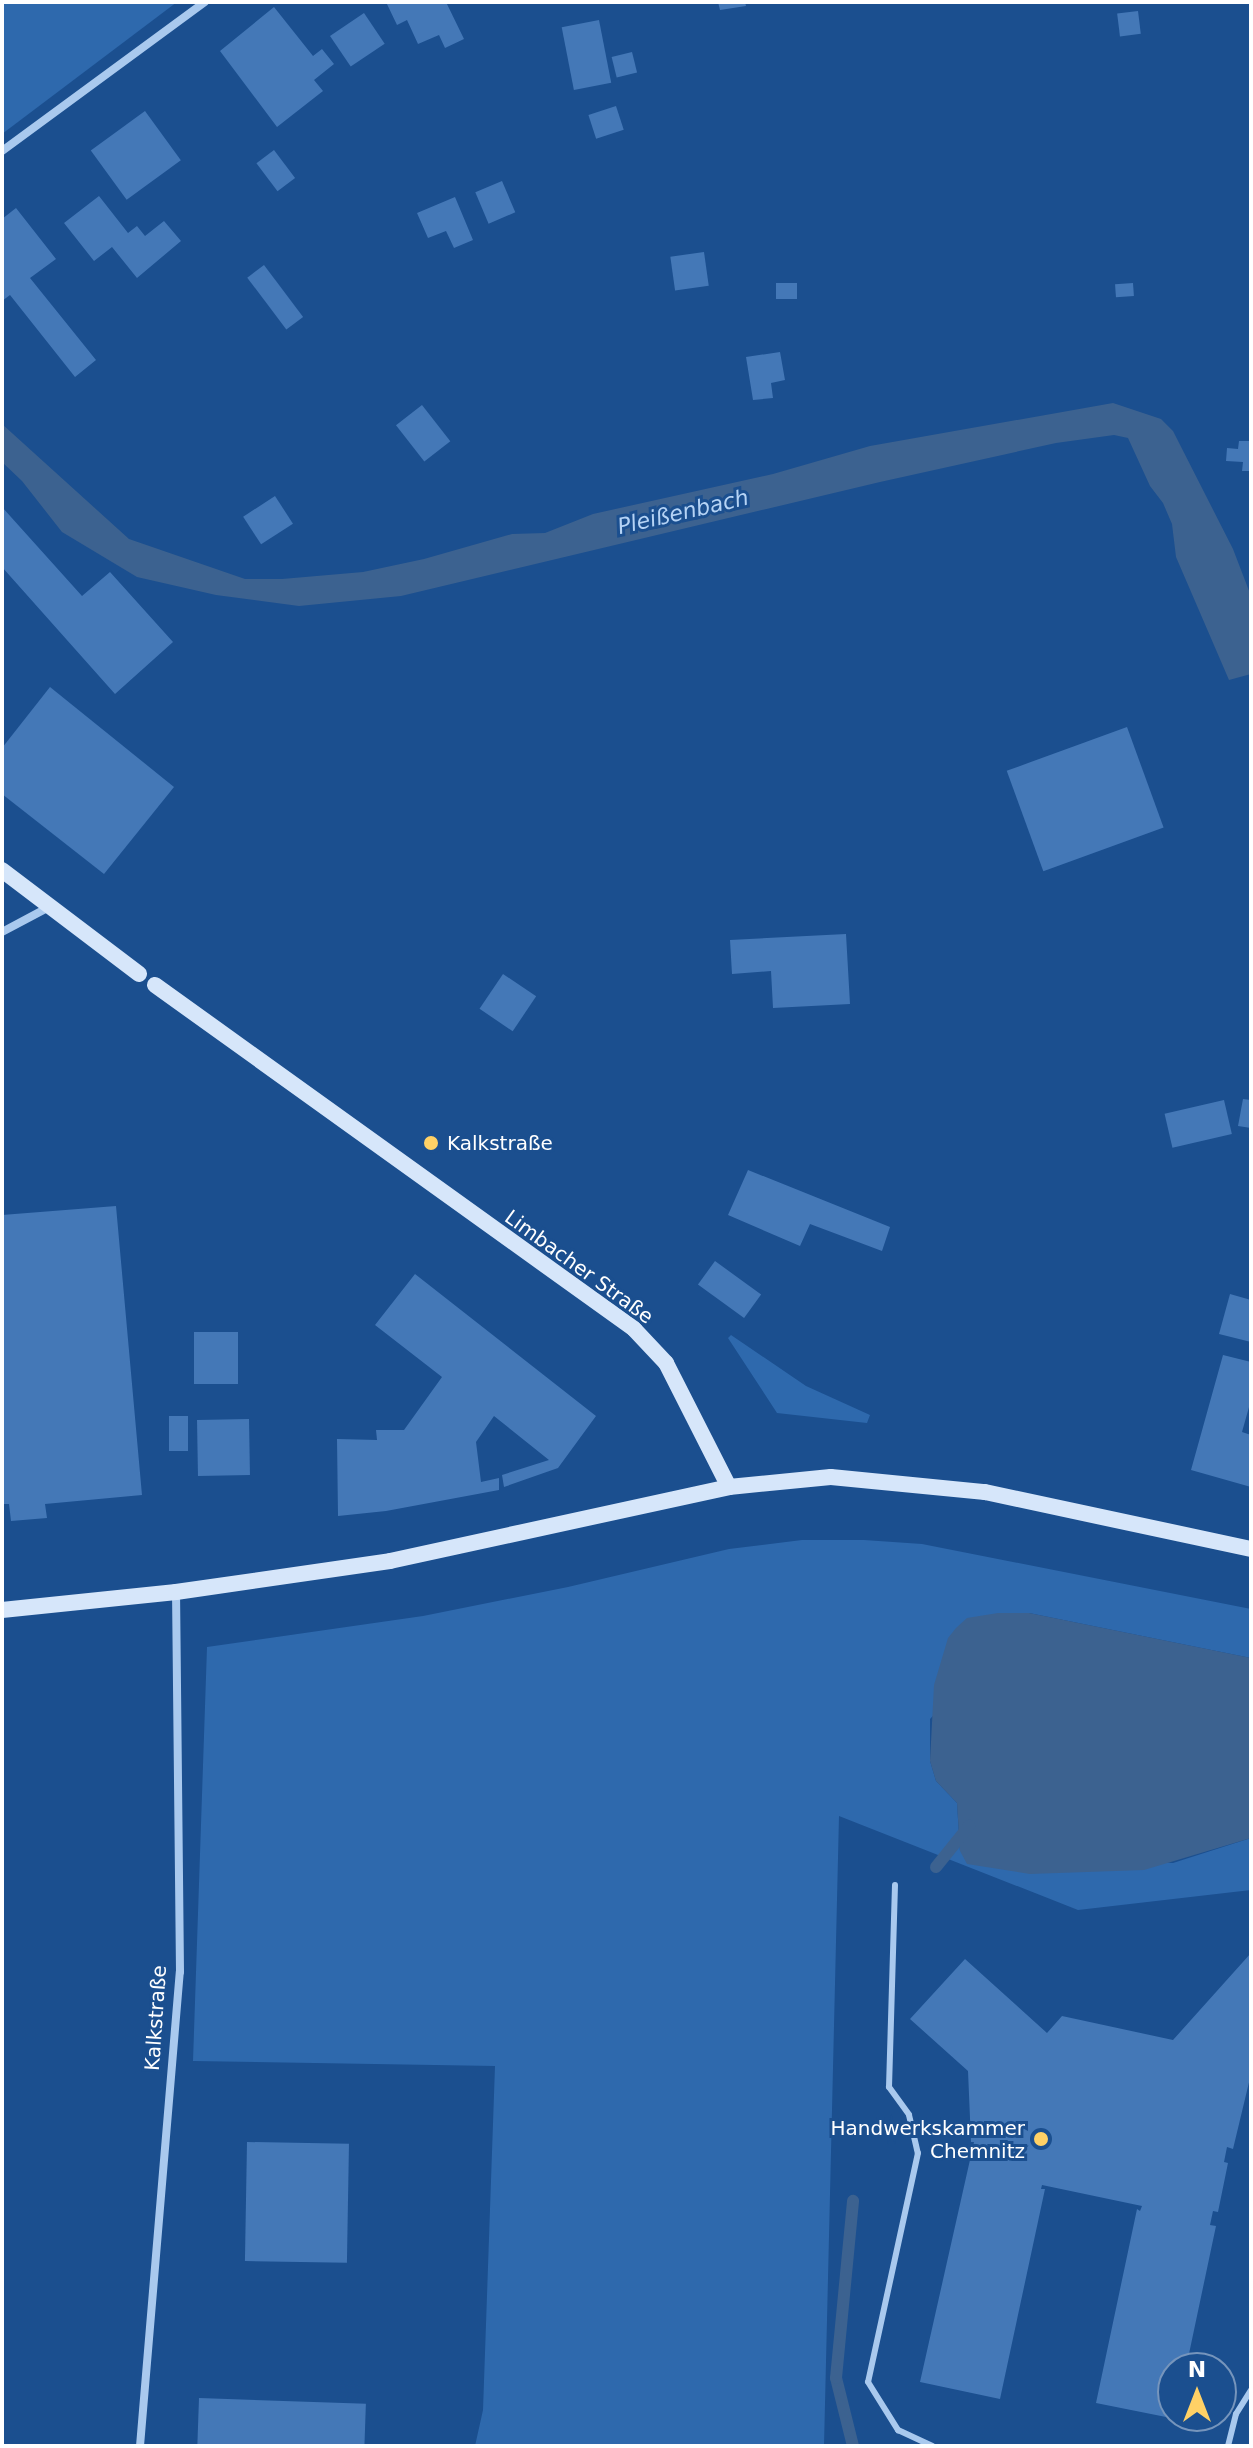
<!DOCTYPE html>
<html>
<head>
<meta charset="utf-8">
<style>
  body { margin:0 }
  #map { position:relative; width:1253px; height:2448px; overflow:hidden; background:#1b4f8f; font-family:"DejaVu Sans",sans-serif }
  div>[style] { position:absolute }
  .green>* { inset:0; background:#2e69ad }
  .water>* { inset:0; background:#3c6290 }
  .stream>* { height:12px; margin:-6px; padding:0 6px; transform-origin:6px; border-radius:6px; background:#3c6290 }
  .building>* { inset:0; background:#4478b7; transform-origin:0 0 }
  .lane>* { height:6px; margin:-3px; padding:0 3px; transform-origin:3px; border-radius:3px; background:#a9c9ee }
  .street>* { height:8px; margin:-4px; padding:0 4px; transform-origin:4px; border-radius:4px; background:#a9c9ee }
  .secondary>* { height:16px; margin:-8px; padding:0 8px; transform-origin:8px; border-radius:8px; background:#d6e6fa }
  .dots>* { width:22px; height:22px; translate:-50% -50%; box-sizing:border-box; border:4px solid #1b4f8f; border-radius:50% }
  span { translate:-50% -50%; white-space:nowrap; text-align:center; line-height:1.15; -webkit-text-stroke:6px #1b4f8f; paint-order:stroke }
  .poi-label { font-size:20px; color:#fff }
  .left { translate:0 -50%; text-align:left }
  .right { translate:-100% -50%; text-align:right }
  .street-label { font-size:20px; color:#fff }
  .water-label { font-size:22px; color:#b5d3f5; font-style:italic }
  .frame { position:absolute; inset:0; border:4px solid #fff; pointer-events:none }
  .north { position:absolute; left:1157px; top:2352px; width:80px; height:80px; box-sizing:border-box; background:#1b4f8f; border:2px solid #7695bc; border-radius:50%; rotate:0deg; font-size:22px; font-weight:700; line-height:32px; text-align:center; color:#fff }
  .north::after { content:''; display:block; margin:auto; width:28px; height:36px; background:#ffd166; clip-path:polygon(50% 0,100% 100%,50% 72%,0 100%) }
</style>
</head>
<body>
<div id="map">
  <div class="green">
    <div style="clip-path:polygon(2px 2px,177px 2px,2px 134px)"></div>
    <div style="clip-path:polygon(731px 1335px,806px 1386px,870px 1415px,867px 1423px,777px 1413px,728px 1338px)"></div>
    <div style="clip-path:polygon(802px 1540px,864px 1540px,922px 1544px,1251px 1609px,1251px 1658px,1029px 1613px,930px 1719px,930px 1761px,936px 1781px,957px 1803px,960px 1851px,1173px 1863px,1251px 1838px,1251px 1890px,1078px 1910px,839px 1816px,824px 2446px,475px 2446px,483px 2410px,495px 2066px,193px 2061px,207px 1647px,423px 1616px,568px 1587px,729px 1549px)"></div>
  </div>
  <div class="water">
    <div style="clip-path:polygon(1113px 403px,1161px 419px,1173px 431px,1233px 549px,1251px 596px,1251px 674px,1229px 680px,1176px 557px,1172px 524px,1163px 503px,1150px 486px,1128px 438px,1114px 435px,1056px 443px,880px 482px,401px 596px,299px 606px,216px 595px,137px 577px,62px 532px,22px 481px,2px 462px,2px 424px,129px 539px,245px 579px,282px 579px,363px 572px,424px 559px,512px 534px,545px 533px,593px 514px,773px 474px,870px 446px)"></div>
    <div style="clip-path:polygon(998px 1613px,1029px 1613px,1251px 1658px,1251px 1838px,1144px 1870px,1030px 1874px,967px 1864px,960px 1851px,957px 1803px,936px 1781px,930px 1761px,934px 1685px,948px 1638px,956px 1628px,967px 1618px)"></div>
  </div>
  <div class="stream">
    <div style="left:936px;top:1867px;width:53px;rotate:-51.2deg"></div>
    <div style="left:853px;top:2446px;width:70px;rotate:-104deg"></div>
    <div style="left:836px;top:2378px;width:178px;rotate:-84.5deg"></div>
  </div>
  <div class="building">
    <div style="clip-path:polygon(386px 2px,446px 2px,464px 39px,445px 48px,439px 35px,418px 44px,407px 20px,397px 25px)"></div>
    <div style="clip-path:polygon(718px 2px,745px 2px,746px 6px,720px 10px)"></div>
    <div style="clip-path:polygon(274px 7px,313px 56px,322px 49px,334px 64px,314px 80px,323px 91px,277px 127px,220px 51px)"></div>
    <div style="left:1138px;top:11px;width:23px;height:21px;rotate:83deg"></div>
    <div style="left:364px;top:13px;width:37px;height:41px;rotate:56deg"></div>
    <div style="left:599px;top:20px;width:64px;height:38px;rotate:79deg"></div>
    <div style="left:632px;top:52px;width:21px;height:21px;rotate:76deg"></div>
    <div style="left:616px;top:106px;width:25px;height:29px;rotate:72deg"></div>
    <div style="left:145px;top:111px;width:61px;height:67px;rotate:54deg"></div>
    <div style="left:274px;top:150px;width:35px;height:22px;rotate:53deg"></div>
    <div style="left:502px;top:181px;width:34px;height:29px;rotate:67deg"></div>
    <div style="clip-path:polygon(99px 196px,128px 233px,137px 226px,145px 236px,164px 221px,181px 241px,137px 278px,112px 247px,94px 261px,64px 223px)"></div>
    <div style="clip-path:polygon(455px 197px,473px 240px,454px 248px,446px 231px,428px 238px,417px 213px)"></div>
    <div style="clip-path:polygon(16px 208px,56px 259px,30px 278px,96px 360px,75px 377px,10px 295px,2px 301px,2px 219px)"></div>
    <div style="left:704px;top:252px;width:34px;height:34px;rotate:82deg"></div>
    <div style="left:264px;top:265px;width:65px;height:21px;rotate:53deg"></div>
    <div style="left:776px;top:283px;width:21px;height:16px"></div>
    <div style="left:1133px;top:283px;width:13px;height:18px;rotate:86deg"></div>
    <div style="clip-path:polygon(780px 352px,785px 380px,771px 383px,773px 398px,753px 400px,746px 357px)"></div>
    <div style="left:422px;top:405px;width:46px;height:33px;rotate:52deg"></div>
    <div style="clip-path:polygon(1239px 441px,1251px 441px,1251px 471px,1242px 471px,1243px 462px,1226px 461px,1227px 448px,1238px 449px)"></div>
    <div style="left:275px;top:496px;width:33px;height:38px;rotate:57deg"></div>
    <div style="clip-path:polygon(2px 507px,82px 596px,110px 572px,173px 642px,115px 694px,2px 567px)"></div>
    <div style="clip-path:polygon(50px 687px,174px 787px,104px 874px,2px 794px,2px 748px)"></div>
    <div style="left:1127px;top:727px;width:107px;height:128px;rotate:70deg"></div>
    <div style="clip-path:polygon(846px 934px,850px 1004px,773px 1008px,771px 971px,732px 974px,730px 940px)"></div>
    <div style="left:503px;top:974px;width:40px;height:42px;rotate:34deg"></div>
    <div style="clip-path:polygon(1243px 1099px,1251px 1100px,1251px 1128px,1238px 1126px)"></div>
    <div style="left:1224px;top:1100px;width:35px;height:61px;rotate:77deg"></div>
    <div style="clip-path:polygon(748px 1170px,890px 1227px,882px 1251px,810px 1224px,800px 1246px,728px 1215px)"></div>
    <div style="clip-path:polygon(116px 1206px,142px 1495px,45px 1504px,47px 1518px,11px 1521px,9px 1504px,2px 1504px,2px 1215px)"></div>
    <div style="left:715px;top:1261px;width:57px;height:29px;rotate:36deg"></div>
    <div style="clip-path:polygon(415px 1274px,596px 1416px,558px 1468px,504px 1487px,502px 1475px,549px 1460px,494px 1416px,476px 1442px,481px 1482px,499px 1478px,499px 1490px,386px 1511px,338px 1516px,337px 1439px,377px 1440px,376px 1430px,404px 1430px,442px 1377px,375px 1325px)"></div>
    <div style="clip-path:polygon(1230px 1294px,1251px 1300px,1251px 1342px,1219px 1334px)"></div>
    <div style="left:194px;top:1332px;width:44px;height:52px"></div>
    <div style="clip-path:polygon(1223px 1355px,1251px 1362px,1251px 1400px,1242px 1432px,1251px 1435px,1251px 1487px,1191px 1470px)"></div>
    <div style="left:169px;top:1416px;width:19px;height:35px"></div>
    <div style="left:249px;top:1419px;width:56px;height:52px;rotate:89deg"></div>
    <div style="clip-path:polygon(1251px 1953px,1251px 2074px,1233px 2149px,1227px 2147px,1224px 2162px,1228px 2163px,1218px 2212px,1213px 2211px,1210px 2225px,1216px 2226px,1186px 2368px,1173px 2368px,1176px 2419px,1096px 2403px,1137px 2209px,1140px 2211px,1142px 2206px,1042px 2185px,1041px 2189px,1045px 2189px,1000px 2399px,920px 2382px,974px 2142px,971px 2142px,968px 2071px,910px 2019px,965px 1959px,1047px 2033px,1062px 2016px,1173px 2040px)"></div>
    <div style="left:247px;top:2142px;width:102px;height:119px;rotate:1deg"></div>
    <div style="left:199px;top:2398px;width:167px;height:48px;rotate:2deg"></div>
  </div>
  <div class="lane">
    <div style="left:895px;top:1885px;width:202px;rotate:91.7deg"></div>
    <div style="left:889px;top:2087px;width:34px;rotate:54deg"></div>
    <div style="left:909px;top:2115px;width:39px;rotate:77deg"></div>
    <div style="left:918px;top:2153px;width:234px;rotate:102.3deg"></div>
    <div style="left:868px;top:2382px;width:57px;rotate:58deg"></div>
    <div style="left:898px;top:2430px;width:38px;rotate:25deg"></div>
    <div style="left:1228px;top:2446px;width:33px;rotate:-76deg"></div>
    <div style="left:1236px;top:2414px;width:28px;rotate:-58deg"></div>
  </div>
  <div class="street">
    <div style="left:2px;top:151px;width:252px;rotate:-36.3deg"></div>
    <div style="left:2px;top:932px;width:53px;rotate:-28deg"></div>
    <div style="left:140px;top:2446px;width:476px;rotate:-85.2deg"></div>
    <div style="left:180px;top:1972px;width:380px;rotate:-90.6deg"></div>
  </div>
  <div class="secondary">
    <div style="left:2px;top:870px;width:172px;rotate:37.2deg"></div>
    <div style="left:155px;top:985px;width:590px;rotate:35.68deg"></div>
    <div style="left:634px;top:1329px;width:47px;rotate:46.7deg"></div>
    <div style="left:666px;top:1363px;width:139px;rotate:63.1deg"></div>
    <div style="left:2px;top:1610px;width:175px;rotate:-5.9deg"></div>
    <div style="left:176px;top:1592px;width:216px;rotate:-8.2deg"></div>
    <div style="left:390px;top:1561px;width:347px;rotate:-12.3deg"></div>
    <div style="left:729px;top:1487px;width:102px;rotate:-5.6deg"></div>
    <div style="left:831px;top:1477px;width:155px;rotate:5.6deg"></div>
    <div style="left:985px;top:1492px;width:272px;rotate:12.1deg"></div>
  </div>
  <div class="dots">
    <div style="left:431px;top:1143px;background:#ffd166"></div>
    <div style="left:1041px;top:2139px;background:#ffd166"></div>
  </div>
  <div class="poi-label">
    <span class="left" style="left:447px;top:1143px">Kalkstraße</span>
    <span class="right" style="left:1025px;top:2140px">Handwerkskammer<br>Chemnitz</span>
  </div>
  <div class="street-label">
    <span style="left:579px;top:1267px;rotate:36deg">Limbacher Straße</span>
    <span style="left:156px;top:2018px;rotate:-86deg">Kalkstraße</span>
  </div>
  <div class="water-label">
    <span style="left:683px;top:512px;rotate:-13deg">Pleißenbach</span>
  </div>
  <div class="frame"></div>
  <div class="north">N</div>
</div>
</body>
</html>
